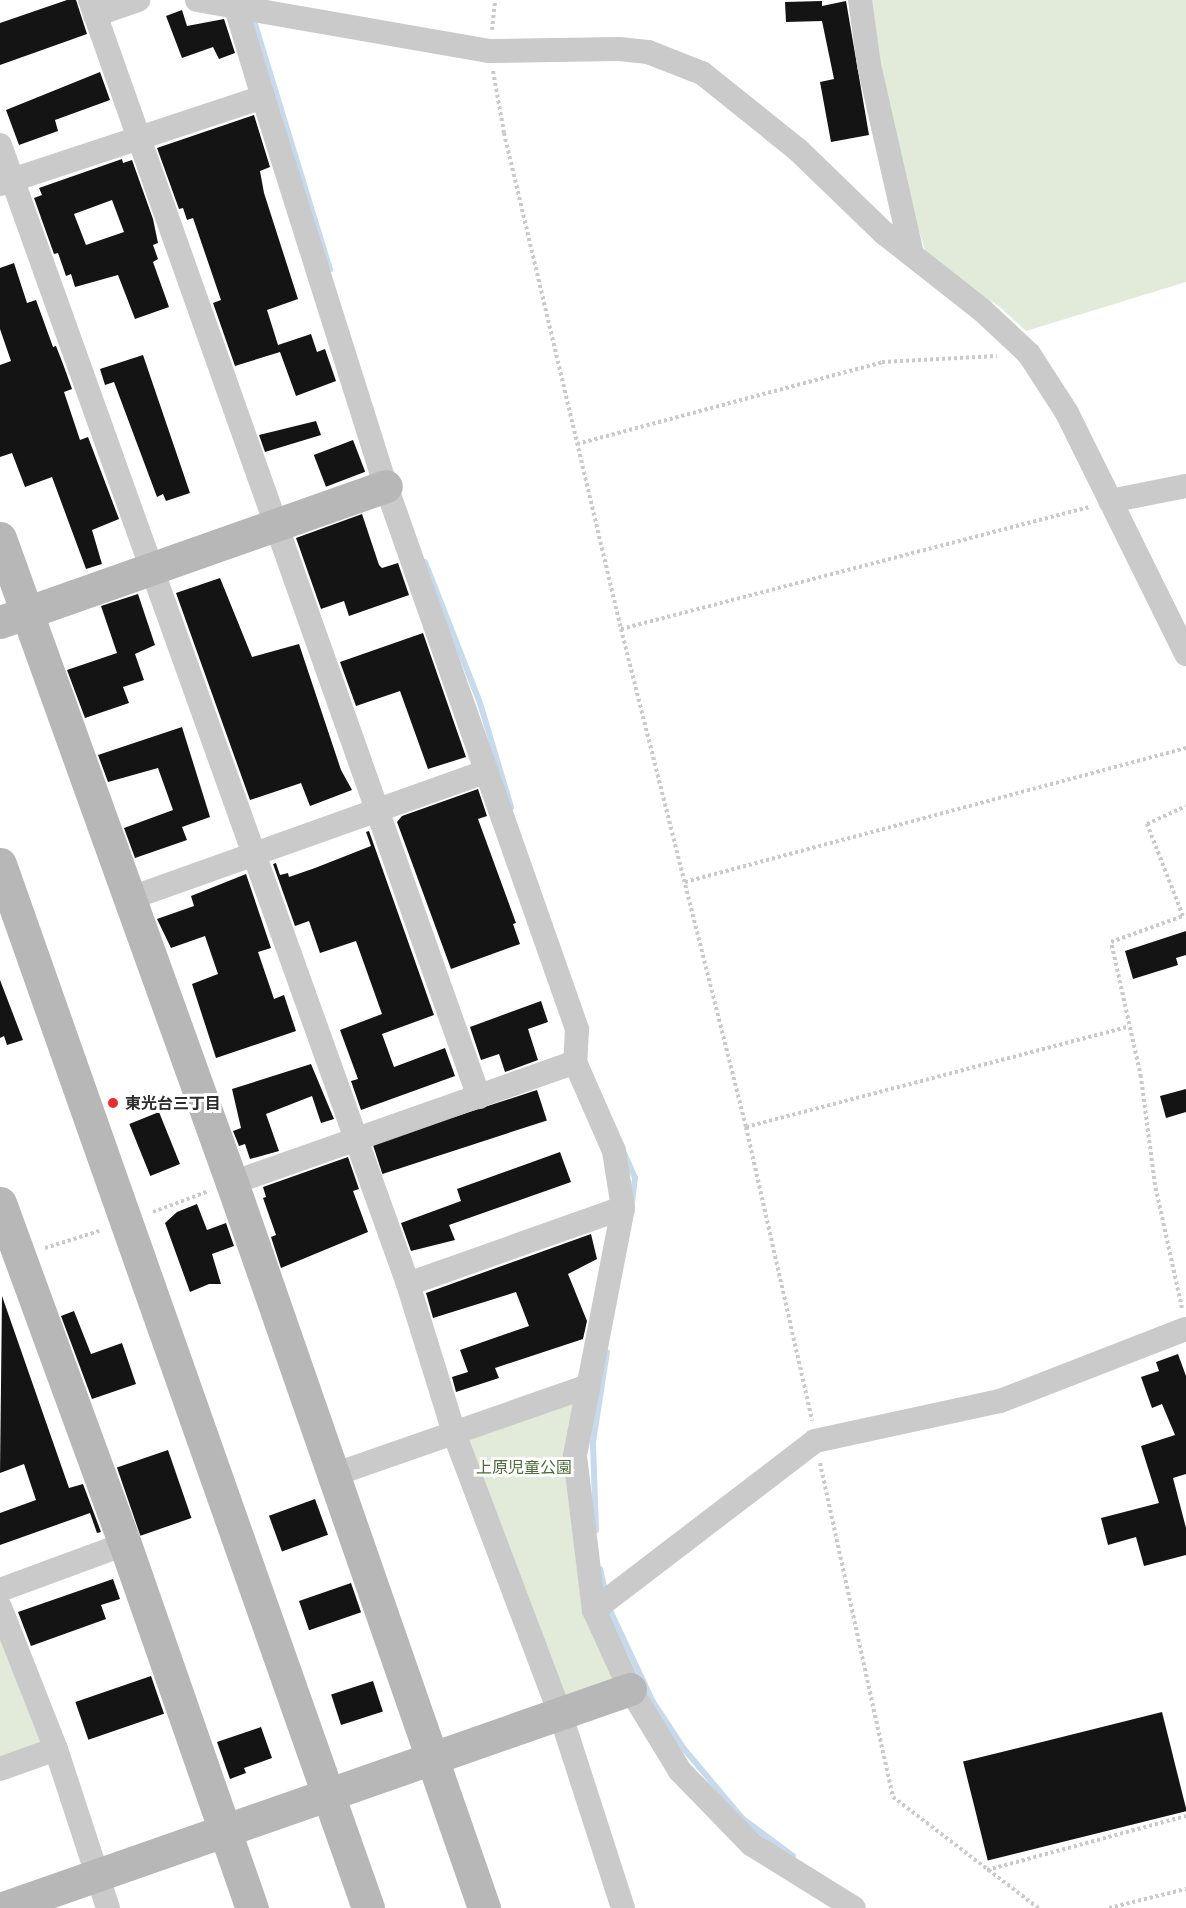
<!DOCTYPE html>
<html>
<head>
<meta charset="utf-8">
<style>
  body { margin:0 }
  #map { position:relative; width:1186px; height:1908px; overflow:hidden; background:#fff; font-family:"Golos Text","Noto Sans JP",sans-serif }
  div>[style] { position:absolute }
  .green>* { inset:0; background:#e2ebda }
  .stream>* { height:6px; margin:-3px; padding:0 3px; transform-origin:3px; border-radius:3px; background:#c6daec }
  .building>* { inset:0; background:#141414; transform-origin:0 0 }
  .path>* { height:4px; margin-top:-2px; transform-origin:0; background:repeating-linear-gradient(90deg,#cacaca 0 3px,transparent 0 6px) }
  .street>* { height:24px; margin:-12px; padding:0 12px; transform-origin:12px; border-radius:12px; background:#cacaca }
  .secondary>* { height:33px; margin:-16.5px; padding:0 16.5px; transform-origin:16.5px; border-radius:16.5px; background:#b7b7b7 }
  .dots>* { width:16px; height:16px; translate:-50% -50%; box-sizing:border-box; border:3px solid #fff; border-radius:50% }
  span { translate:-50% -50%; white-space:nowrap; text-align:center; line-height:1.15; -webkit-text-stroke:6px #fff; paint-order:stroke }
  .poi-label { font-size:16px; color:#2d2d2d; font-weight:700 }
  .left { translate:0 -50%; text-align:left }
  .park-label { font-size:16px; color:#4c6a3a }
</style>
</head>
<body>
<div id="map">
  <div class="green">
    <div style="clip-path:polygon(869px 0,1186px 0,1186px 282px,1026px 331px,1000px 307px,928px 259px,896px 160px)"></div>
    <div style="clip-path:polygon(588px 1386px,575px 1456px,594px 1610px,630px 1689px,560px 1713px,454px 1433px)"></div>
    <div style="clip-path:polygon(0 1607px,56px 1749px,0 1769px)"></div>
  </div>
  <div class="stream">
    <div style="left:254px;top:21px;width:260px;rotate:73deg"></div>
    <div style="left:425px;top:562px;width:151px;rotate:68.7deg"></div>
    <div style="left:480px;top:703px;width:109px;rotate:73.4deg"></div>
    <div style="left:624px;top:1153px;width:27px;rotate:66deg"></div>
    <div style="left:635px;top:1178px;width:25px;rotate:97deg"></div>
    <div style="left:596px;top:1530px;width:88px;rotate:-92deg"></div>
    <div style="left:593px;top:1442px;width:91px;rotate:-81.2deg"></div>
    <div style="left:600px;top:1569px;width:18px;rotate:77deg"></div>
    <div style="left:608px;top:1606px;width:106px;rotate:64.9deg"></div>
    <div style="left:653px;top:1702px;width:56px;rotate:56.6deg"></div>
    <div style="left:684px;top:1749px;width:92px;rotate:49.9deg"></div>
    <div style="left:743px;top:1819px;width:62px;rotate:36.5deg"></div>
  </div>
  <div class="building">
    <div style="clip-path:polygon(67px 0,76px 0,87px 34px,0 65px,0 23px)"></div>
    <div style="clip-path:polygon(822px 1px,822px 6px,846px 1px,869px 135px,831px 142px,820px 82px,834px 79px,822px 21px,786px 22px,785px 2px)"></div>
    <div style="clip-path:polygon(182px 10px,187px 26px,224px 19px,235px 53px,219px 59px,213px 47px,182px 58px,166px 16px)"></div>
    <div style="clip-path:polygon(100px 72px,110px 100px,55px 120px,58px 131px,19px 145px,6px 110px)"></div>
    <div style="clip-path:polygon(254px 115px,270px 167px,260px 171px,264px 193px,298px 299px,267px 310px,278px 345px,311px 334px,317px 352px,325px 349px,336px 381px,296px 396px,280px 352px,235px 366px,213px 303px,221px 300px,193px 218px,187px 220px,183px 208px,179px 209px,157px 148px)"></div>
    <div style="clip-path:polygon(evenodd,122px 159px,123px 163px,132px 160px,153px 219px,158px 243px,153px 245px,158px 259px,153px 262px,169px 307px,135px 319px,118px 275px,75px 287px,71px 274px,66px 276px,58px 253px,54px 254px,34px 198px,42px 195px,39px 188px,122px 159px,112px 200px,124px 232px,86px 245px,74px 214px,112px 200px)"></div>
    <div style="clip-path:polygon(14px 263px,27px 303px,36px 300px,53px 347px,56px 346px,63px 364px,72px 389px,64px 392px,80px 440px,88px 437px,119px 519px,92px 530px,102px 564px,86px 569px,52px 477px,25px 487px,12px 453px,0 457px,0 365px,11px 361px,0 329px,0 268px)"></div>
    <div style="clip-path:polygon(143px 355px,190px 493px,166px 501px,163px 494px,157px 497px,114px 382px,105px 385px,100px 369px)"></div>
    <div style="clip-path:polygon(316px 421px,321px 435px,265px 452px,259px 435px)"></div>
    <div style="left:353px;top:440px;width:34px;height:42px;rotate:69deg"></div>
    <div style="clip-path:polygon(362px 514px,379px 565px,382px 568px,398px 563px,409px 595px,349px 616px,344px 601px,321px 609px,296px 538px)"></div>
    <div style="clip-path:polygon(220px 578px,252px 657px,299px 644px,341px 770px,352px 790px,310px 806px,301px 783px,250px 800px,176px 593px)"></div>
    <div style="clip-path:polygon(138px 594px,155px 645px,135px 654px,144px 680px,123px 687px,129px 703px,85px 718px,67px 670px,117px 653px,101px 606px)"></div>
    <div style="clip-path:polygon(423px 633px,466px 757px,428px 769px,400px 691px,356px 706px,340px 662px)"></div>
    <div style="clip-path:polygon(182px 727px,210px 817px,182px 827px,187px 840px,135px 858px,124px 828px,173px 810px,158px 768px,108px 782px,98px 755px)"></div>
    <div style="clip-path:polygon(478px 789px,487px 816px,478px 819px,516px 923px,513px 924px,520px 944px,451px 969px,397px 822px,402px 816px)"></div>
    <div style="clip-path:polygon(369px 831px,434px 1015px,382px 1034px,394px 1067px,445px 1048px,455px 1076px,361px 1110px,351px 1081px,358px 1079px,340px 1030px,382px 1014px,356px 941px,320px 953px,309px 921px,295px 926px,273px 864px,276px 863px,280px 875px,288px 873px,289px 877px,315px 868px,371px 846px,366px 832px)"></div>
    <div style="clip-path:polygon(246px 874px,271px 948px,258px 952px,274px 999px,284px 995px,296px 1031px,216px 1058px,192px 984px,218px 974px,205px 936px,171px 948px,157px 919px,194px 906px,191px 896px)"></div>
    <div style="clip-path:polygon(1186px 931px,1186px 955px,1176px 958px,1178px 965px,1133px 979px,1125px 951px)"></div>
    <div style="clip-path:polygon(0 980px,23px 1040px,7px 1045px,4px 1036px,0 1038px)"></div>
    <div style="clip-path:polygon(541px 1001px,548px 1022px,528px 1029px,538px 1060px,505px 1072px,499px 1054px,481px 1060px,470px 1027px)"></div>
    <div style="clip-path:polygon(311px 1064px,334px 1119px,321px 1123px,312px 1096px,266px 1114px,279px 1151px,250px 1159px,245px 1144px,239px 1146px,233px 1131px,241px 1128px,232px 1089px)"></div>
    <div style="clip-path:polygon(1186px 1089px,1186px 1112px,1166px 1118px,1160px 1096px)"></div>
    <div style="left:537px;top:1090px;width:32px;height:173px;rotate:72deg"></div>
    <div style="left:159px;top:1112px;width:56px;height:32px;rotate:68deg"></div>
    <div style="clip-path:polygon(560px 1152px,571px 1182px,449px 1225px,455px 1240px,411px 1251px,401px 1223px,461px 1201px,457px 1189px)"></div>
    <div style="clip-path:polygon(348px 1157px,359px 1189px,353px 1191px,368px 1232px,281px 1268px,271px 1237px,276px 1235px,263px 1198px,266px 1197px,263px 1187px)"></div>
    <div style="clip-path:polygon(197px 1204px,207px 1230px,226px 1223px,234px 1246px,212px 1254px,221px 1284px,209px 1284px,190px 1292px,165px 1223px,177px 1212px)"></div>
    <div style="clip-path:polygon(591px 1234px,597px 1259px,568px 1274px,587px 1321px,583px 1339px,495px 1368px,499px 1378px,456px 1392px,452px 1377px,468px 1372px,460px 1350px,529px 1326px,516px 1292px,433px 1318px,426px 1293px)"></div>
    <div style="clip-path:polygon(2px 1296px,69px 1488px,83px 1484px,101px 1532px,97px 1533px,90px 1513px,0 1545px,0 1513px,36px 1500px,24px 1464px,0 1473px)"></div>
    <div style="clip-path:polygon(74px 1311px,91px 1354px,122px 1343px,136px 1384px,92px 1399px,61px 1316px)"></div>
    <div style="clip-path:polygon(1178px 1354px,1186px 1376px,1186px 1474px,1173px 1478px,1186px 1528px,1186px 1555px,1144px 1566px,1136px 1537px,1108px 1545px,1101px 1518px,1159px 1503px,1141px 1446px,1175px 1435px,1162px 1404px,1152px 1408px,1141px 1377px,1159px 1371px,1156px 1362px)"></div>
    <div style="left:168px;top:1450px;width:72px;height:54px;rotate:71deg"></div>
    <div style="left:315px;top:1499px;width:38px;height:49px;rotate:70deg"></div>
    <div style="clip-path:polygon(113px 1579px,120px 1599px,101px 1605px,106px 1619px,31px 1646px,18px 1612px)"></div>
    <div style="left:351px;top:1583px;width:31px;height:55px;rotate:71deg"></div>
    <div style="left:151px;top:1676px;width:40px;height:80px;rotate:71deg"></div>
    <div style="left:373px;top:1681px;width:32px;height:44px;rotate:72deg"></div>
    <div style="left:1162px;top:1712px;width:102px;height:205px;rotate:76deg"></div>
    <div style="clip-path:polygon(261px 1727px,272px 1758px,244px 1768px,246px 1773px,230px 1779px,217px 1742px)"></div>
  </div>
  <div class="path">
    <div style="left:492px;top:30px;width:30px;rotate:-84deg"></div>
    <div style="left:493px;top:71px;width:63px;rotate:79.9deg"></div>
    <div style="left:504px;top:133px;width:510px;rotate:76.73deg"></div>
    <div style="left:621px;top:629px;width:513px;rotate:75.91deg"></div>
    <div style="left:746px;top:1127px;width:301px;rotate:77.3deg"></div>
    <div style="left:577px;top:444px;width:316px;rotate:-15deg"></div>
    <div style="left:882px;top:362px;width:115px;rotate:-3deg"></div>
    <div style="left:621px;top:629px;width:484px;rotate:-14.6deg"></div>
    <div style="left:685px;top:882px;width:519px;rotate:-14.97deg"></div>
    <div style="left:746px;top:1127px;width:395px;rotate:-14.7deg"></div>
    <div style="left:153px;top:1212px;width:60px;rotate:-20.6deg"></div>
    <div style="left:45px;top:1248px;width:57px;rotate:-17.5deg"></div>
    <div style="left:1182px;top:1308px;width:126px;rotate:-102.4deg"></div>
    <div style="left:1155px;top:1185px;width:109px;rotate:-97.4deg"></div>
    <div style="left:1141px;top:1077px;width:138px;rotate:-102.5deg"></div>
    <div style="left:1111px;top:942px;width:77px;rotate:-19.9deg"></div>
    <div style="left:1183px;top:916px;width:99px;rotate:-111.4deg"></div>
    <div style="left:1147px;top:824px;width:43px;rotate:-24.8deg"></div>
    <div style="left:820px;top:1463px;width:342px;rotate:77.7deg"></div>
    <div style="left:893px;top:1797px;width:183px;rotate:37.4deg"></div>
    <div style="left:987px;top:1870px;width:206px;rotate:-15.2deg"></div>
    <div style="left:1109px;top:1908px;width:79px;rotate:-13.9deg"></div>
  </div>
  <div class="street">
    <div style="left:90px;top:0;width:1164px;rotate:70.48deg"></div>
    <div style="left:197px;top:0;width:297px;rotate:9.9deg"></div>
    <div style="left:490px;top:51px;width:129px;rotate:-0.9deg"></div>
    <div style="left:619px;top:49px;width:29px;rotate:6deg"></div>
    <div style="left:648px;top:52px;width:58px;rotate:21.3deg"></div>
    <div style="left:702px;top:73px;width:122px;rotate:38.7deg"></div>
    <div style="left:797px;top:149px;width:121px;rotate:44deg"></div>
    <div style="left:884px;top:233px;width:125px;rotate:38.2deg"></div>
    <div style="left:982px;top:310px;width:64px;rotate:43.1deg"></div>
    <div style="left:1029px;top:354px;width:70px;rotate:57.2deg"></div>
    <div style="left:1067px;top:413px;width:269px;rotate:63.7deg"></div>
    <div style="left:238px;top:0;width:8px;rotate:104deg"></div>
    <div style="left:236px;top:8px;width:93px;rotate:73.1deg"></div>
    <div style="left:263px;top:97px;width:408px;rotate:72.5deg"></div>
    <div style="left:386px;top:486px;width:576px;rotate:70.62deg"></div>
    <div style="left:577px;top:1029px;width:33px;rotate:93deg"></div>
    <div style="left:575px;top:1062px;width:97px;rotate:66.3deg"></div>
    <div style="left:614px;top:1151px;width:58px;rotate:81deg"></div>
    <div style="left:623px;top:1208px;width:253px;rotate:101deg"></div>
    <div style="left:575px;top:1456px;width:155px;rotate:83deg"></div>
    <div style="left:594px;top:1610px;width:87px;rotate:65.5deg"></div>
    <div style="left:630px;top:1689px;width:96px;rotate:58.6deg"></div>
    <div style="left:680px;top:1771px;width:102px;rotate:45.8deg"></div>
    <div style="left:751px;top:1844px;width:121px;rotate:31.9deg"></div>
    <div style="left:860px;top:0;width:66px;rotate:82.1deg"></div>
    <div style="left:869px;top:65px;width:195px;rotate:77.2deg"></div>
    <div style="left:95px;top:15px;width:46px;rotate:-19.2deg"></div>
    <div style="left:0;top:145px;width:1210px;rotate:70.29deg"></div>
    <div style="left:408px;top:1284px;width:156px;rotate:72.8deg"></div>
    <div style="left:454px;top:1433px;width:299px;rotate:69.3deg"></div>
    <div style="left:560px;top:1713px;width:205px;rotate:72.1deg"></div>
    <div style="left:0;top:184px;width:277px;rotate:-18.3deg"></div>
    <div style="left:1110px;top:501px;width:77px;rotate:-11.2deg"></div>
    <div style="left:128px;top:899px;width:381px;rotate:-19.6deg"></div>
    <div style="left:232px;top:1183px;width:364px;rotate:-19.4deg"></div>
    <div style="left:408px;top:1284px;width:228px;rotate:-19.5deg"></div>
    <div style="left:333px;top:1475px;width:270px;rotate:-19.2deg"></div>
    <div style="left:0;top:1590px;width:133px;rotate:-20.2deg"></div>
    <div style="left:0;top:1607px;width:153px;rotate:68.5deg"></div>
    <div style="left:56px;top:1749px;width:167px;rotate:71.9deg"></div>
    <div style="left:594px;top:1610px;width:278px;rotate:-37.4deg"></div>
    <div style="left:815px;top:1441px;width:189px;rotate:-12.2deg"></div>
    <div style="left:1000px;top:1401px;width:199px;rotate:-21.2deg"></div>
    <div style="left:0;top:1769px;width:59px;rotate:-19.7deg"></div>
  </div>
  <div class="secondary">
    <div style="left:0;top:538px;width:685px;rotate:70.22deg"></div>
    <div style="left:232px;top:1183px;width:768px;rotate:70.83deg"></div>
    <div style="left:0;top:622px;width:409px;rotate:-19.4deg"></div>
    <div style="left:0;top:864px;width:1107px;rotate:70.58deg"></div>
    <div style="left:0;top:1203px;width:363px;rotate:69.9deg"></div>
    <div style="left:125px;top:1544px;width:386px;rotate:70.8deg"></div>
    <div style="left:3px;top:1908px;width:664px;rotate:-19.25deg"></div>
  </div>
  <div class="dots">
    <div style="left:113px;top:1103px;background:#e92e2a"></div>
  </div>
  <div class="poi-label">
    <span class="left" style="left:125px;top:1103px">東光台三丁目</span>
  </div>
  <div class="park-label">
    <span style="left:524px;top:1467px">上原児童公園</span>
  </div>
</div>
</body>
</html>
